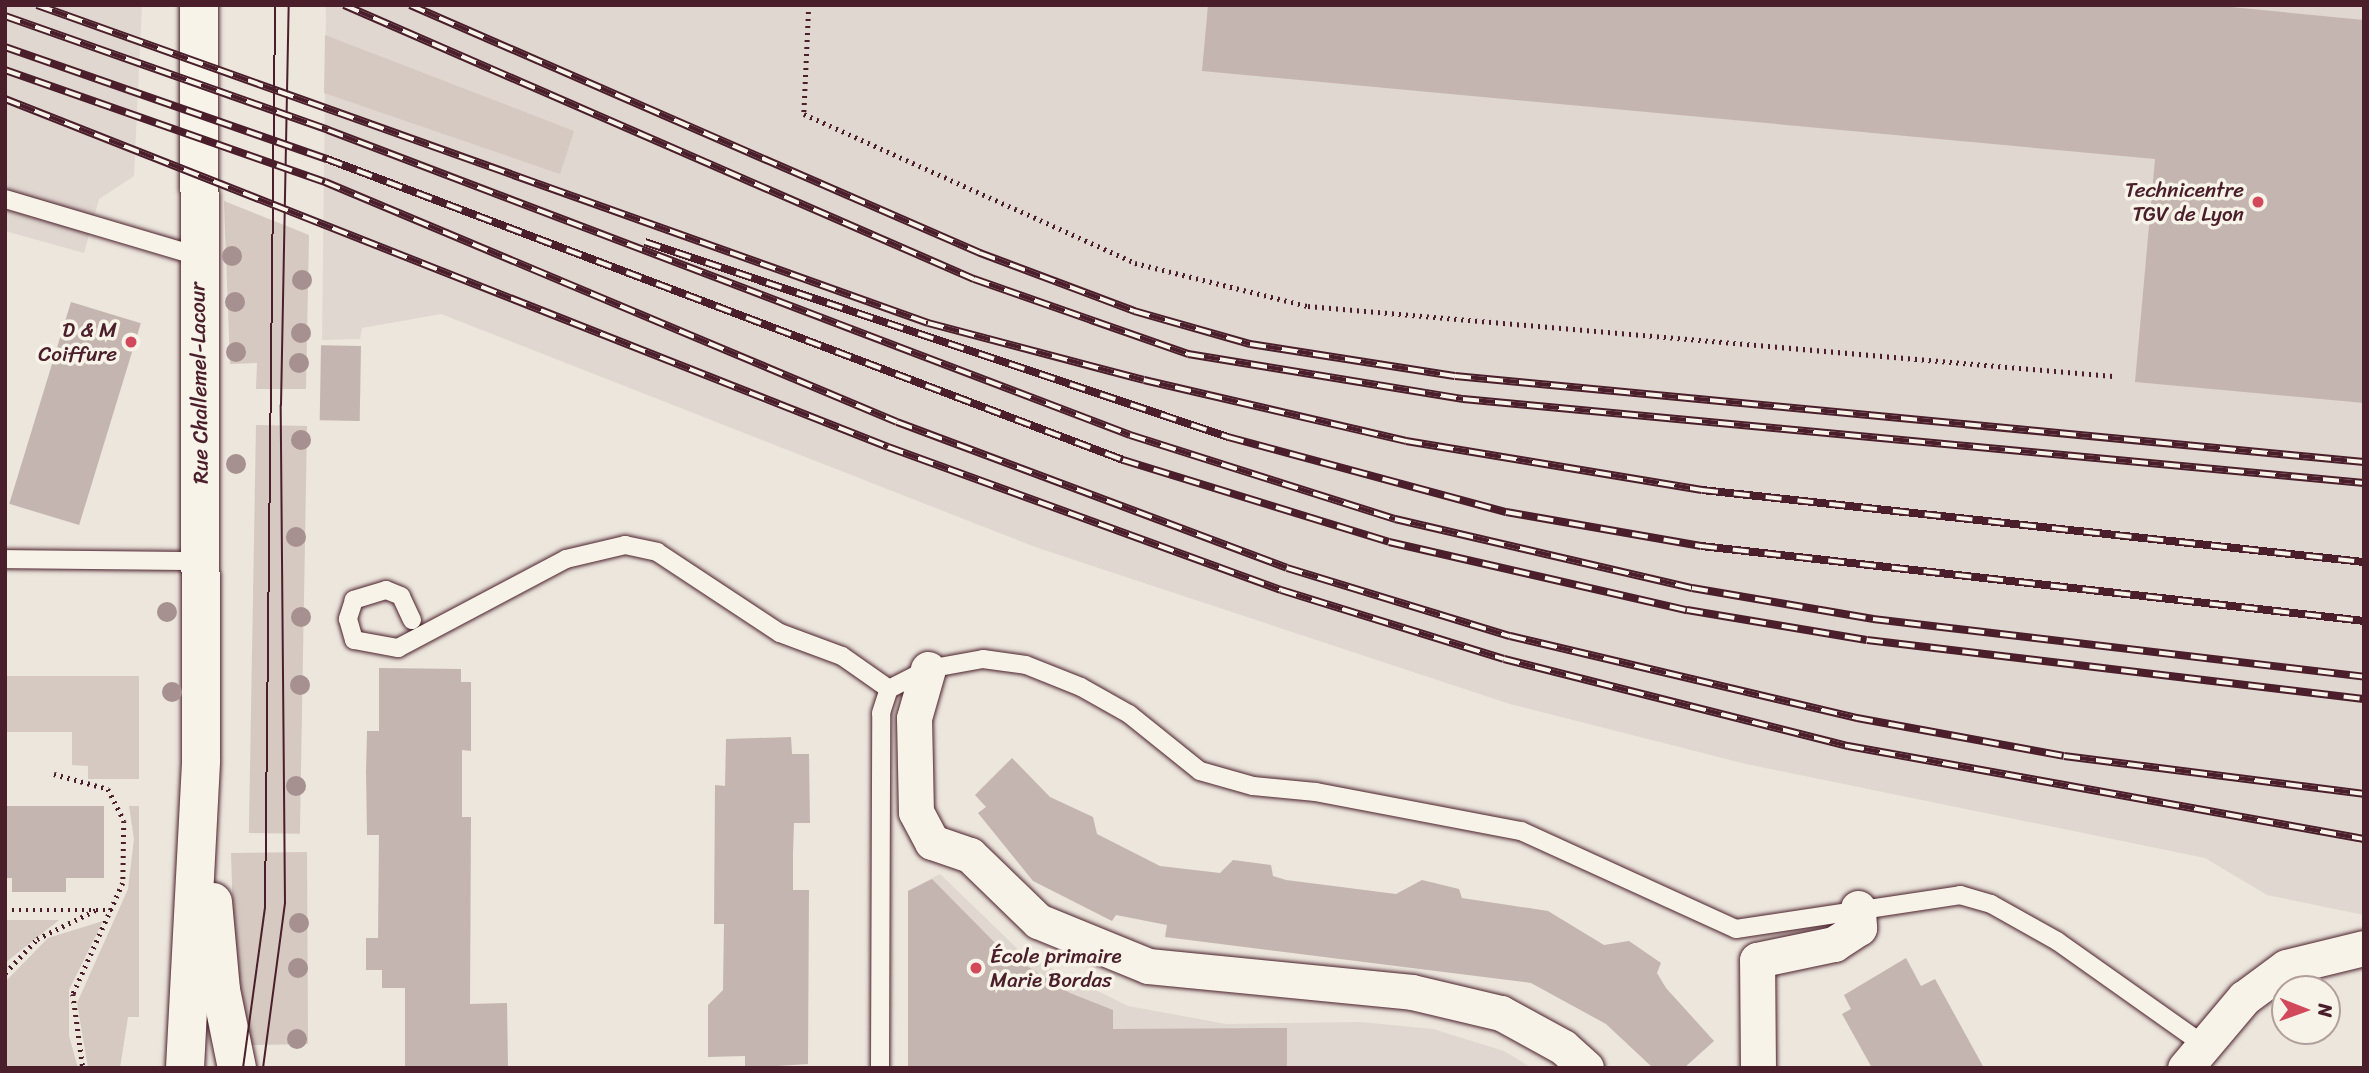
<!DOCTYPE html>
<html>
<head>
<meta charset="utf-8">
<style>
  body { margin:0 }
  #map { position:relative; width:2369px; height:1073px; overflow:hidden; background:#ece6dd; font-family:Sriracha,sans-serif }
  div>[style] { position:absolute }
  .built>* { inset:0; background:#e0d7d0 }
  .green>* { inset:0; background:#d5c9c2; transform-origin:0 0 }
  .building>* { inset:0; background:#c4b5b0; transform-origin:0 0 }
  .path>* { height:4.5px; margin-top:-2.25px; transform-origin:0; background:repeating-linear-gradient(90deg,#4a1f2b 0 2px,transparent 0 7px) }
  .roads { filter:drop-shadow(0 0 2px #4a1f2b) drop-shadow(0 0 2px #4a1f2b) }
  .lane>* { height:18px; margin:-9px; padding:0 9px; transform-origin:9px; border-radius:9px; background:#f7f3e8 }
  .street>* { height:35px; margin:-17.5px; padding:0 17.5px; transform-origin:17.5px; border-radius:17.5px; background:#f7f3e8 }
  .secondary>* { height:38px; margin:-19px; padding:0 19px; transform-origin:19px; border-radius:19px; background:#f7f3e8 }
  .tram>* { height:2px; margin:-1px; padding:0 1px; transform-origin:1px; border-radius:1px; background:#4a1f2b }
  .rail>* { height:8px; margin-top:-4px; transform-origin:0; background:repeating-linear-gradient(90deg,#f7f3e8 0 16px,#4a1f2b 0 32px); box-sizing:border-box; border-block:2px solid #4a1f2b }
  .trees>* { width:20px; height:20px; margin:-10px; border-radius:50%; background:#a69090 }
  .dots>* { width:19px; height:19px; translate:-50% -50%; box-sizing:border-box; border:4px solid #f7f3e8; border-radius:50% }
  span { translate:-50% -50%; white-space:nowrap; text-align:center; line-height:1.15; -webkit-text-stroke:7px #f7f3e8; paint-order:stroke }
  .poi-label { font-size:21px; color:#4a1f2b }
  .right { translate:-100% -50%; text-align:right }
  .left { translate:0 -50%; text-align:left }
  .street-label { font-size:21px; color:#4a1f2b }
  .frame { position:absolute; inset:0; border:7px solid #4a1f2b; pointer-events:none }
  .north { position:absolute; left:2271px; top:975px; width:70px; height:70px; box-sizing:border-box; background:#f7f3e8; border:2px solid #b29e9c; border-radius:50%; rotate:91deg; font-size:19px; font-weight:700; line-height:28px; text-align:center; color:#4a1f2b }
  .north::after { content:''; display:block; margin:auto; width:24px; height:32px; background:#d1495b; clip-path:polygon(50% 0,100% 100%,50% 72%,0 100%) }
</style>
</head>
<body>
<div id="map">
  <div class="built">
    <div style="clip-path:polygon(5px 5px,142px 5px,134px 176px,99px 199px,84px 253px,5px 231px)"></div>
    <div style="clip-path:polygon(326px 5px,2364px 5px,2364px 915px,2267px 895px,2205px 858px,1746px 764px,1510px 704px,1035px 547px,441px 314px,362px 328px,360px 339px,322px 340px)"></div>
    <div style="clip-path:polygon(940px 874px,1023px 954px,1128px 1006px,1226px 1024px,1361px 1022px,1433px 1029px,1504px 1051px,1532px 1068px,908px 1068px,908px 891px)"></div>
  </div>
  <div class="green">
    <div style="clip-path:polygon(325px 35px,574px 131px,560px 174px,324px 93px)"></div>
    <div style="clip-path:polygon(224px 201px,309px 235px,306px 389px,256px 389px,257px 363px,230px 364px)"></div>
    <div style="left:256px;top:425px;width:51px;height:408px;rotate:1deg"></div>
    <div style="clip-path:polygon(5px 676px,139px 676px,139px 779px,88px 779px,88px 766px,72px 765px,72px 732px,5px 732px)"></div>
    <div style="clip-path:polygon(129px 806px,139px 806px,139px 1017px,128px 1017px,120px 1068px,88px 1068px,77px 1003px,128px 889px,134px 839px)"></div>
    <div style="clip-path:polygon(307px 852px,308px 1044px,251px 1045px,234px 948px,231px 853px)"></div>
    <div style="clip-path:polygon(5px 920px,59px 920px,5px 963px)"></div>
    <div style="clip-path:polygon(103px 921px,69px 990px,69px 1036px,78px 1068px,5px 1067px,5px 982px,48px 938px)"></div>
  </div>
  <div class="building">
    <div style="clip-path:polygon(1208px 5px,2210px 5px,2364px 20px,2364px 403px,2135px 382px,2155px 159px,1202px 71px)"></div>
    <div style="left:71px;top:302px;width:73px;height:211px;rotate:17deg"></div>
    <div style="left:361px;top:346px;width:75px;height:40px;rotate:91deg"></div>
    <div style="clip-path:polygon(379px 668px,461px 669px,461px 682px,471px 682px,471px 751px,462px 750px,462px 817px,471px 817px,470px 1004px,507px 1003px,508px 1068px,405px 1068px,405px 988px,382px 988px,382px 970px,366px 970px,366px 938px,378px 938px,379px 835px,367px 835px,366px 771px,367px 731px,379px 731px)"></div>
    <div style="clip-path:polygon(791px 737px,792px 754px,809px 754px,810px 823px,794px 823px,793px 853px,793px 890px,809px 890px,808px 1064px,745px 1068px,745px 1056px,708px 1057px,708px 1005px,723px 990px,724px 924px,714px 924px,715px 785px,725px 786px,726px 739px)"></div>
    <div style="clip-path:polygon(1012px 758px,1050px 797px,1093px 817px,1097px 834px,1160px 866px,1220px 873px,1233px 860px,1271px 865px,1273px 876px,1286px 880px,1396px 894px,1422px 880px,1459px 889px,1462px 898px,1548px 911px,1604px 945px,1629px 941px,1661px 963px,1657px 973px,1666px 988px,1714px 1041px,1684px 1068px,1653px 1068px,1606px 1024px,1531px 983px,1165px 937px,1167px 925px,1116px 915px,1112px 921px,1033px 881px,978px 813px,986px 807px,975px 795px)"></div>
    <div style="clip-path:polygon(5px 806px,104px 806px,104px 878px,66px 878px,66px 892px,12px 892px,12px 878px,5px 878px)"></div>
    <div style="clip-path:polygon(932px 879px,1003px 951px,1070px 993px,1113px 1010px,1113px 1029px,1287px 1028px,1287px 1068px,908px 1068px,908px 891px)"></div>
    <div style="clip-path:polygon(1906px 958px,1921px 986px,1935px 979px,1984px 1068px,1872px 1068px,1842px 1014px,1851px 1009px,1844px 995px)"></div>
  </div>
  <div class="path">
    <div style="left:809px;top:5px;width:109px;rotate:92.6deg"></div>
    <div style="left:804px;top:114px;width:363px;rotate:24.2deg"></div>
    <div style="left:1135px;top:263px;width:178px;rotate:14deg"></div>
    <div style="left:1308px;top:306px;width:808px;rotate:4.97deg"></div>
    <div style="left:54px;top:774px;width:56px;rotate:15.5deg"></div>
    <div style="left:108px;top:789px;width:36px;rotate:63deg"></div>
    <div style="left:124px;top:821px;width:62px;rotate:90.9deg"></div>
    <div style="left:123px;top:883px;width:122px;rotate:114.2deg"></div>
    <div style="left:73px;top:994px;width:75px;rotate:82.3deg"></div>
    <div style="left:5px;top:910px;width:108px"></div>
    <div style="left:5px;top:973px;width:47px;rotate:-46.7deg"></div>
    <div style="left:37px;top:939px;width:66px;rotate:-26.2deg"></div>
  </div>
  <div class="roads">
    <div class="lane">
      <div style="left:5px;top:199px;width:201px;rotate:16.5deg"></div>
      <div style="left:5px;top:559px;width:195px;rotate:0.6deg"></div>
      <div style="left:412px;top:620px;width:26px;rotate:-115deg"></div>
      <div style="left:401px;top:596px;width:16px;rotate:-158deg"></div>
      <div style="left:386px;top:590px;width:34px;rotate:163deg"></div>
      <div style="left:354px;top:600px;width:20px;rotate:108deg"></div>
      <div style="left:348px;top:619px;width:22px;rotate:74deg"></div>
      <div style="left:354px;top:640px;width:45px;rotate:10.3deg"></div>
      <div style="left:398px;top:648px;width:190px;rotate:-27.9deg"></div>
      <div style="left:566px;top:559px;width:61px;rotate:-13.3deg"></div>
      <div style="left:625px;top:545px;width:33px;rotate:12deg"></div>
      <div style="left:657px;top:552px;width:147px;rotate:33.4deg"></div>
      <div style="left:780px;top:633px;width:66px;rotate:20.4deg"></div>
      <div style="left:842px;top:656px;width:57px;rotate:35.1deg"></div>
      <div style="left:880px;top:1068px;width:355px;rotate:-89.8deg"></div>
      <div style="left:881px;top:713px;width:25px;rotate:-72deg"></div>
      <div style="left:889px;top:689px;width:44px;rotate:-27.1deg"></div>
      <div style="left:928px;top:669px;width:56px;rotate:-10.3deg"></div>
      <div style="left:983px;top:659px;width:43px;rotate:7.9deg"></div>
      <div style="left:1026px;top:665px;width:59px;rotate:21.8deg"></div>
      <div style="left:1081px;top:687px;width:55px;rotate:29.4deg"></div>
      <div style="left:1129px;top:714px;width:91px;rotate:38.8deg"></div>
      <div style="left:1200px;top:771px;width:55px;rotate:15.8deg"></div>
      <div style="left:1253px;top:786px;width:63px;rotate:5.4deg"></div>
      <div style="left:1316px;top:792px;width:209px;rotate:10.8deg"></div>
      <div style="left:1521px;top:831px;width:236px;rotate:24.5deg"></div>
      <div style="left:1736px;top:929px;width:227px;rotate:-8.6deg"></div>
      <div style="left:1960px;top:895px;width:32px;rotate:16deg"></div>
      <div style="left:1991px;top:904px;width:76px;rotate:29.3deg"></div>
      <div style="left:2057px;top:941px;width:176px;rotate:35.3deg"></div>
    </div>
    <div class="street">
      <div style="left:928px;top:669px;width:51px;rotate:105.9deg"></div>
      <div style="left:914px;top:718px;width:94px;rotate:88.8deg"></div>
      <div style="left:916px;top:812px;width:34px;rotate:62deg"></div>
      <div style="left:932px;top:842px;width:40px;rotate:18.9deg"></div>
      <div style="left:970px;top:855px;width:95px;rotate:44.1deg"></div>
      <div style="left:1038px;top:921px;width:119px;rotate:22.2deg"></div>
      <div style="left:1148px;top:966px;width:265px;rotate:5.6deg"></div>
      <div style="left:1412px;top:992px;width:91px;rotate:13.3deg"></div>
      <div style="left:1501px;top:1013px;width:71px;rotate:28.7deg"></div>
      <div style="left:1563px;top:1047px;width:31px;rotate:42deg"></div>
      <div style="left:1758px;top:1068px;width:108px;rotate:-90.5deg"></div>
      <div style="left:1757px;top:960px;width:79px;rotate:-11.7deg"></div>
      <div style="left:1834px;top:944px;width:30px;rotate:-33deg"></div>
      <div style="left:1859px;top:928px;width:20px;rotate:-93deg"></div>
      <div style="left:2185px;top:1068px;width:92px;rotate:-49.9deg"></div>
      <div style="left:2244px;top:998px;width:52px;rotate:-36.4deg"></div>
      <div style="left:2286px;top:967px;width:80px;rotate:-13.7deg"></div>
    </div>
    <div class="secondary">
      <div style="left:213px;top:902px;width:88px;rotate:84.8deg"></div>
      <div style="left:221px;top:990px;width:80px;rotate:78.4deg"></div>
      <div style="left:185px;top:1068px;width:308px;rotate:-87deg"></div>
      <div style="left:201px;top:760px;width:755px;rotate:-90.15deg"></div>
    </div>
  </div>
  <div class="tram">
    <div style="left:243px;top:1068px;width:162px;rotate:-82.2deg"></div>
    <div style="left:265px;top:907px;width:902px;rotate:-89.36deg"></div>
    <div style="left:263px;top:1068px;width:166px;rotate:-82.4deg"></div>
    <div style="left:285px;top:903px;width:498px;rotate:-90.5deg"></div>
    <div style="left:281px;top:405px;width:400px;rotate:-88.9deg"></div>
  </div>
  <div class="rail">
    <div style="left:37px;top:5px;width:946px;rotate:19.64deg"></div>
    <div style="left:928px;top:323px;width:223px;rotate:14.8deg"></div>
    <div style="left:1144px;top:380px;width:269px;rotate:13.1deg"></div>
    <div style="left:1406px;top:441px;width:300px;rotate:9.4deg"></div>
    <div style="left:1702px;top:490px;width:666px;rotate:6.21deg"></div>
    <div style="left:344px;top:5px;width:687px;rotate:23.51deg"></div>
    <div style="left:974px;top:279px;width:227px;rotate:19.3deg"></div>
    <div style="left:1188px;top:354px;width:279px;rotate:9.3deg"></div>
    <div style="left:1463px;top:399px;width:905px;rotate:5.33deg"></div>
    <div style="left:410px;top:5px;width:622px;rotate:23.51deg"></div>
    <div style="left:980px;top:253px;width:165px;rotate:20.6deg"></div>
    <div style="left:1134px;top:311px;width:121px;rotate:15.9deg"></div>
    <div style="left:1250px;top:344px;width:207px;rotate:8.9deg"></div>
    <div style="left:1455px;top:376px;width:913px;rotate:5.4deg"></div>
    <div style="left:5px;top:16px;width:343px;rotate:19.4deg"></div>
    <div style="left:328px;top:130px;width:858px;rotate:20.82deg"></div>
    <div style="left:1130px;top:435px;width:278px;rotate:17.6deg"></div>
    <div style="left:1395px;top:519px;width:305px;rotate:13.1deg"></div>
    <div style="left:1692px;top:588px;width:184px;rotate:9.7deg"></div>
    <div style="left:1873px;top:619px;width:494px;rotate:6.7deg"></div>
    <div style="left:5px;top:47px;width:341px;rotate:19.2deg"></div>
    <div style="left:327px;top:159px;width:851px;rotate:20.71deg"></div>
    <div style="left:1123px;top:460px;width:278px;rotate:17.1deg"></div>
    <div style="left:1389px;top:542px;width:306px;rotate:12.9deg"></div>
    <div style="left:1687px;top:610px;width:182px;rotate:9.5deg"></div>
    <div style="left:1867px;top:640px;width:500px;rotate:6.77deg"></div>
    <div style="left:5px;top:70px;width:339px;rotate:19.3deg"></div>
    <div style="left:325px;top:182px;width:620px;rotate:22.76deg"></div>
    <div style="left:897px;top:422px;width:416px;rotate:20.5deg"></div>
    <div style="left:1287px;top:568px;width:233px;rotate:17deg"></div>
    <div style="left:1510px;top:636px;width:357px;rotate:13.3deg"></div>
    <div style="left:1857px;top:718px;width:210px;rotate:10.4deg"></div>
    <div style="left:2064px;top:756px;width:302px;rotate:7.2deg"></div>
    <div style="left:5px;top:99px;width:949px;rotate:21.51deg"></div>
    <div style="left:888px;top:447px;width:418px;rotate:20deg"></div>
    <div style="left:1281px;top:590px;width:233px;rotate:17.2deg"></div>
    <div style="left:1504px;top:659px;width:355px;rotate:14.2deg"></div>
    <div style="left:1848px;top:746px;width:524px;rotate:10.22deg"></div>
    <div style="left:645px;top:242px;width:615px;rotate:18.49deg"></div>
    <div style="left:1228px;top:437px;width:288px;rotate:15.1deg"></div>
    <div style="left:1506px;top:512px;width:198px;rotate:9.9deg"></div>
    <div style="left:1701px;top:546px;width:667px;rotate:6.45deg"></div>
  </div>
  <div class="trees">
    <div style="left:232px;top:256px"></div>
    <div style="left:302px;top:280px"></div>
    <div style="left:235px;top:302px"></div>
    <div style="left:301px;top:333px"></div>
    <div style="left:236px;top:352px"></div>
    <div style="left:299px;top:363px"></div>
    <div style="left:301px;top:440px"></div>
    <div style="left:236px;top:464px"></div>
    <div style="left:296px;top:537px"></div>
    <div style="left:167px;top:612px"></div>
    <div style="left:301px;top:617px"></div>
    <div style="left:300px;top:685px"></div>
    <div style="left:172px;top:692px"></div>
    <div style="left:296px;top:786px"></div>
    <div style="left:299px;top:923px"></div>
    <div style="left:298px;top:968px"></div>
    <div style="left:297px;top:1039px"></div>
  </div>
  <div class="dots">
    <div style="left:2258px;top:202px;background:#d1495b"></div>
    <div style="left:131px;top:342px;background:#d1495b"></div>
    <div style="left:976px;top:968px;background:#d1495b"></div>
  </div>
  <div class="poi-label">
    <span class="right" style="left:2244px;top:202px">Technicentre<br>TGV de Lyon</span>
    <span class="right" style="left:117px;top:342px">D &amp; M<br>Coiffure</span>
    <span class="left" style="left:990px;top:968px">École primaire<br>Marie Bordas</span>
  </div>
  <div class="street-label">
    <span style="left:199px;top:383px;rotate:-91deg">Rue Challemel-Lacour</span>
  </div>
  <div class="frame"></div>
  <div class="north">N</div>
</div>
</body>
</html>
